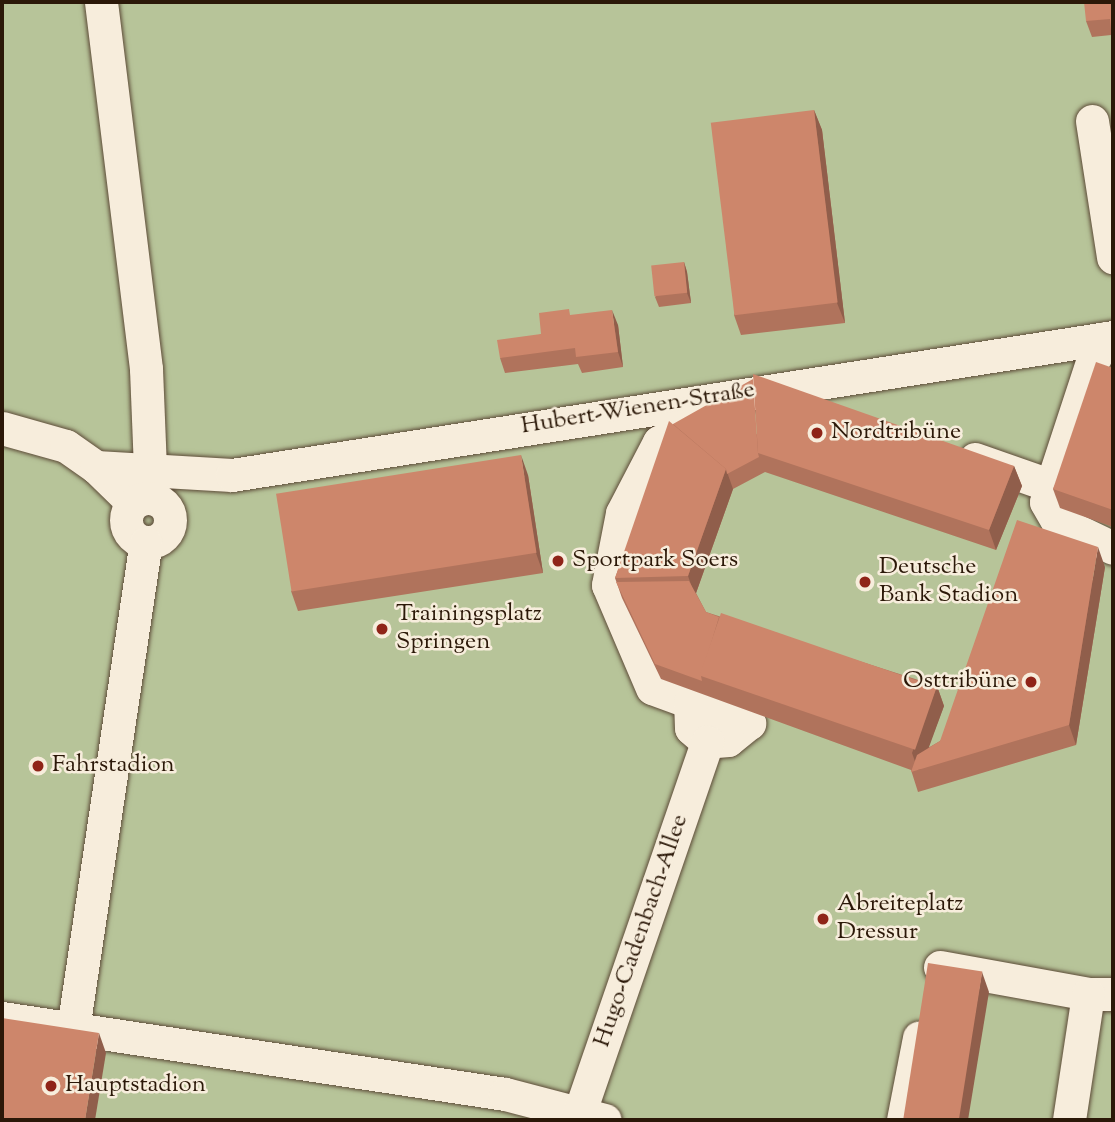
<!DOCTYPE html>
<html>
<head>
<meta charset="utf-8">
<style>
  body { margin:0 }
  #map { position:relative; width:1115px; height:1122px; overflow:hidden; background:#f2e3c9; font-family:"Sorts Mill Goudy",serif }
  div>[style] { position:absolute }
  .green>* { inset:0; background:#b7c499; transform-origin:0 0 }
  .roads { filter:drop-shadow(0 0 2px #5d4b38) drop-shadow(0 0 2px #5d4b38) }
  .minor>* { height:33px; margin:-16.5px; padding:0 16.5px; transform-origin:16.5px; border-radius:16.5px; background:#f7eddc }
  .minor>.ring { margin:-16.5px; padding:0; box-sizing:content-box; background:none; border:33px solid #f7eddc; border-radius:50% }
  .wall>* { inset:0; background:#b0735c }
  .shaded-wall>* { inset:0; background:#905e4b }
  .building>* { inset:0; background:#cd866b; transform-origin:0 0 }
  .dots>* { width:19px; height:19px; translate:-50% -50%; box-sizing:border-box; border:4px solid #f7eddc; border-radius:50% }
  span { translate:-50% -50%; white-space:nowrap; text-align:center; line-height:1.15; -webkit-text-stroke:5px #f7eddc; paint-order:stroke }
  .street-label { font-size:24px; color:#2b1808 }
  .poi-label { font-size:24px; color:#2b1808 }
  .left { translate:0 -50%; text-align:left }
  .right { translate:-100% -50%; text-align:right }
  .frame { position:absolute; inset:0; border:4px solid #2b1808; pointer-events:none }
</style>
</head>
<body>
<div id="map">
  <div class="green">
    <div style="left:2px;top:2px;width:1111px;height:1118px"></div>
  </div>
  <div class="roads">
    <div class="minor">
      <div style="left:101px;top:2px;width:370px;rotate:83deg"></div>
      <div style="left:146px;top:369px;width:100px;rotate:87.7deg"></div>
      <div style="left:1092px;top:121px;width:138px;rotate:81.2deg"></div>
      <div style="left:1106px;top:338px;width:28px;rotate:120deg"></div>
      <div style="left:1092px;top:362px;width:147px;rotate:108.2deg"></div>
      <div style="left:1046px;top:502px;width:22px;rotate:60deg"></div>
      <div style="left:1057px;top:521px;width:62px;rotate:25.7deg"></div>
      <div style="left:2px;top:428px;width:66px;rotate:15.7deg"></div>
      <div style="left:66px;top:446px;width:37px;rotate:35deg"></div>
      <div style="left:96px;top:467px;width:49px;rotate:44.2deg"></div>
      <div style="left:975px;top:459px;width:78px;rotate:19.4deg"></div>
      <div style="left:96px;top:467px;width:136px;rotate:3.4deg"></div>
      <div style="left:232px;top:475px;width:892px;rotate:-8.9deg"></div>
      <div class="ring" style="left:126px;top:498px;width:11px;height:11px"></div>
      <div style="left:690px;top:702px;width:40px;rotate:-159.8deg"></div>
      <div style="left:652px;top:688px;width:112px;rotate:-113.1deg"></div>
      <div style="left:608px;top:585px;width:73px;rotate:-79deg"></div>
      <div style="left:622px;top:513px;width:80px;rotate:-62.5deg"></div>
      <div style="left:659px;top:442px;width:49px;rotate:-26.6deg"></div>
      <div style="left:690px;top:702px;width:63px;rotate:19.6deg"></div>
      <div style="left:749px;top:723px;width:27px;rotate:141deg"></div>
      <div style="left:728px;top:740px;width:21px;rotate:175deg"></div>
      <div style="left:707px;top:742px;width:21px;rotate:-139deg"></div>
      <div style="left:691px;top:728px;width:26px;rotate:-92deg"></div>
      <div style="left:940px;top:967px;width:150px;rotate:10.3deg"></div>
      <div style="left:1088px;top:994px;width:25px"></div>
      <div style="left:2px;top:1018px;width:509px;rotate:8.59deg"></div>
      <div style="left:505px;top:1094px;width:103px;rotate:14.6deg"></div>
      <div style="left:73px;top:1029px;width:491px;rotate:-81.5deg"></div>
      <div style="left:577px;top:1120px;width:400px;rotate:-71deg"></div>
      <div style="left:903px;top:1120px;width:84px;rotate:-79deg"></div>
      <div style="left:1069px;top:1120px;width:127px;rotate:-81.4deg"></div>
    </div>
  </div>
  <div class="wall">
    <div style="clip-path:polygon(1113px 2px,1111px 35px,1092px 37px,1086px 21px)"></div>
    <div style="clip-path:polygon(814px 110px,822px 130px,845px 323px,741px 335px,734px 315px)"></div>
    <div style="clip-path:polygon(684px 262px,687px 272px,691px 303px,659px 307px,655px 297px)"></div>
    <div style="clip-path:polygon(572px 315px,618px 325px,623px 367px,582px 373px,578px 364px,505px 373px,500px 358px,541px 334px)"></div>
    <div style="clip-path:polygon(1113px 368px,1113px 527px,1060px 508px,1053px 489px)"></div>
    <div style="clip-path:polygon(673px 424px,1014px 466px,1022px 486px,996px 550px,765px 472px,733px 489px,696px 593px,706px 612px,937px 686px,944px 706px,928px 748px,940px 741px,1105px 567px,1076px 745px,918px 792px,911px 770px,661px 679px,622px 598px,615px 578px)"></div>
    <div style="clip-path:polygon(528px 475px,543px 573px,298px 611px,291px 591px)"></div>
  </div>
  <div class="shaded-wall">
    <div style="clip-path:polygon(814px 110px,822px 130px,845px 323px,837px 303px)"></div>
    <div style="clip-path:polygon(684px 262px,687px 272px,691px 303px,687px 293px)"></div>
    <div style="clip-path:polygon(612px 310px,618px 325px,623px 367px,618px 352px)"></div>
    <div style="clip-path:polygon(521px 455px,528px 475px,543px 573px,536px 553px)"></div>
    <div style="clip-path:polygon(1014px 466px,1022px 486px,996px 550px,989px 530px)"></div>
    <div style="clip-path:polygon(726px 469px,733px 489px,695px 596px,688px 576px)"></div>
    <div style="clip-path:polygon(1098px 547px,1105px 567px,1076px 745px,1069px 725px)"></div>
    <div style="clip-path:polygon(937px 686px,944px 706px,921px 769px,918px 770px,912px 753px)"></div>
    <div style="clip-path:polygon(982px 972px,989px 992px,968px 1120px,957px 1120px)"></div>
    <div style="clip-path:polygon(99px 1033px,106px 1053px,95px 1120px,85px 1120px)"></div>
  </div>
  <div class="building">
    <div style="clip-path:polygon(1084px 2px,1113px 2px,1113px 51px,1110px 19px,1086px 21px)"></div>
    <div style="left:814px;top:110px;width:194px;height:104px;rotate:83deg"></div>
    <div style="left:684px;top:262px;width:31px;height:33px;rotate:84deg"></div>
    <div style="clip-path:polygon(569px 309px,570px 315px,612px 310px,618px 352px,576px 357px,575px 348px,500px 358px,497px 340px,541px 334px,539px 313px)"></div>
    <div style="clip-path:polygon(1096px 362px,1113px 368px,1113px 510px,1053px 489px)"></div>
    <div style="clip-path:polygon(753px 374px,1014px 466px,989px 530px,758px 453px)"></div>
    <div style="clip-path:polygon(753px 379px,758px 453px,759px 457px,727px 474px,726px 469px,673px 424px)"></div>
    <div style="clip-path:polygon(669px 421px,726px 469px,688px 576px,615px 578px)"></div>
    <div style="left:521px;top:455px;width:99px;height:248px;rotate:81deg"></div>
    <div style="clip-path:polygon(1017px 520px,1098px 547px,1069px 725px,911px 772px,917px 755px,940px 741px)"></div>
    <div style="clip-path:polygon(689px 581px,706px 612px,719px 617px,701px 676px,702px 681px,655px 664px,616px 582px)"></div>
    <div style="left:721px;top:613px;width:228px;height:66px;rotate:19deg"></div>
    <div style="left:928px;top:963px;width:55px;height:159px;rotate:9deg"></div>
    <div style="clip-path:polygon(2px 1018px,99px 1033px,85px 1120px,2px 1120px)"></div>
  </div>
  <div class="dots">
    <div style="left:817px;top:433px;background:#8f2418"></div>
    <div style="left:558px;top:561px;background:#8f2418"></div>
    <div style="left:865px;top:582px;background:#8f2418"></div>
    <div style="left:382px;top:629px;background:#8f2418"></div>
    <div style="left:1031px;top:682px;background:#8f2418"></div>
    <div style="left:38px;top:766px;background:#8f2418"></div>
    <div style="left:823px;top:919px;background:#8f2418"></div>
    <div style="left:51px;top:1086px;background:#8f2418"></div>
  </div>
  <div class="street-label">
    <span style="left:638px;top:409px;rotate:-9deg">Hubert-Wienen-Straße</span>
    <span style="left:642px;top:931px;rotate:-71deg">Hugo-Cadenbach-Allee</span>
  </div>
  <div class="poi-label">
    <span class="left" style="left:831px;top:433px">Nordtribüne</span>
    <span class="left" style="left:572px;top:561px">Sportpark Soers</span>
    <span class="left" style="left:879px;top:582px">Deutsche<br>Bank Stadion</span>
    <span class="left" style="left:396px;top:629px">Trainingsplatz<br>Springen</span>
    <span class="right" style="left:1017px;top:682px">Osttribüne</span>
    <span class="left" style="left:52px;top:766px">Fahrstadion</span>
    <span class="left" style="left:837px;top:919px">Abreiteplatz<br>Dressur</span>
    <span class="left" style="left:65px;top:1086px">Hauptstadion</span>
  </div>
  <div class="frame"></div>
</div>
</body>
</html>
